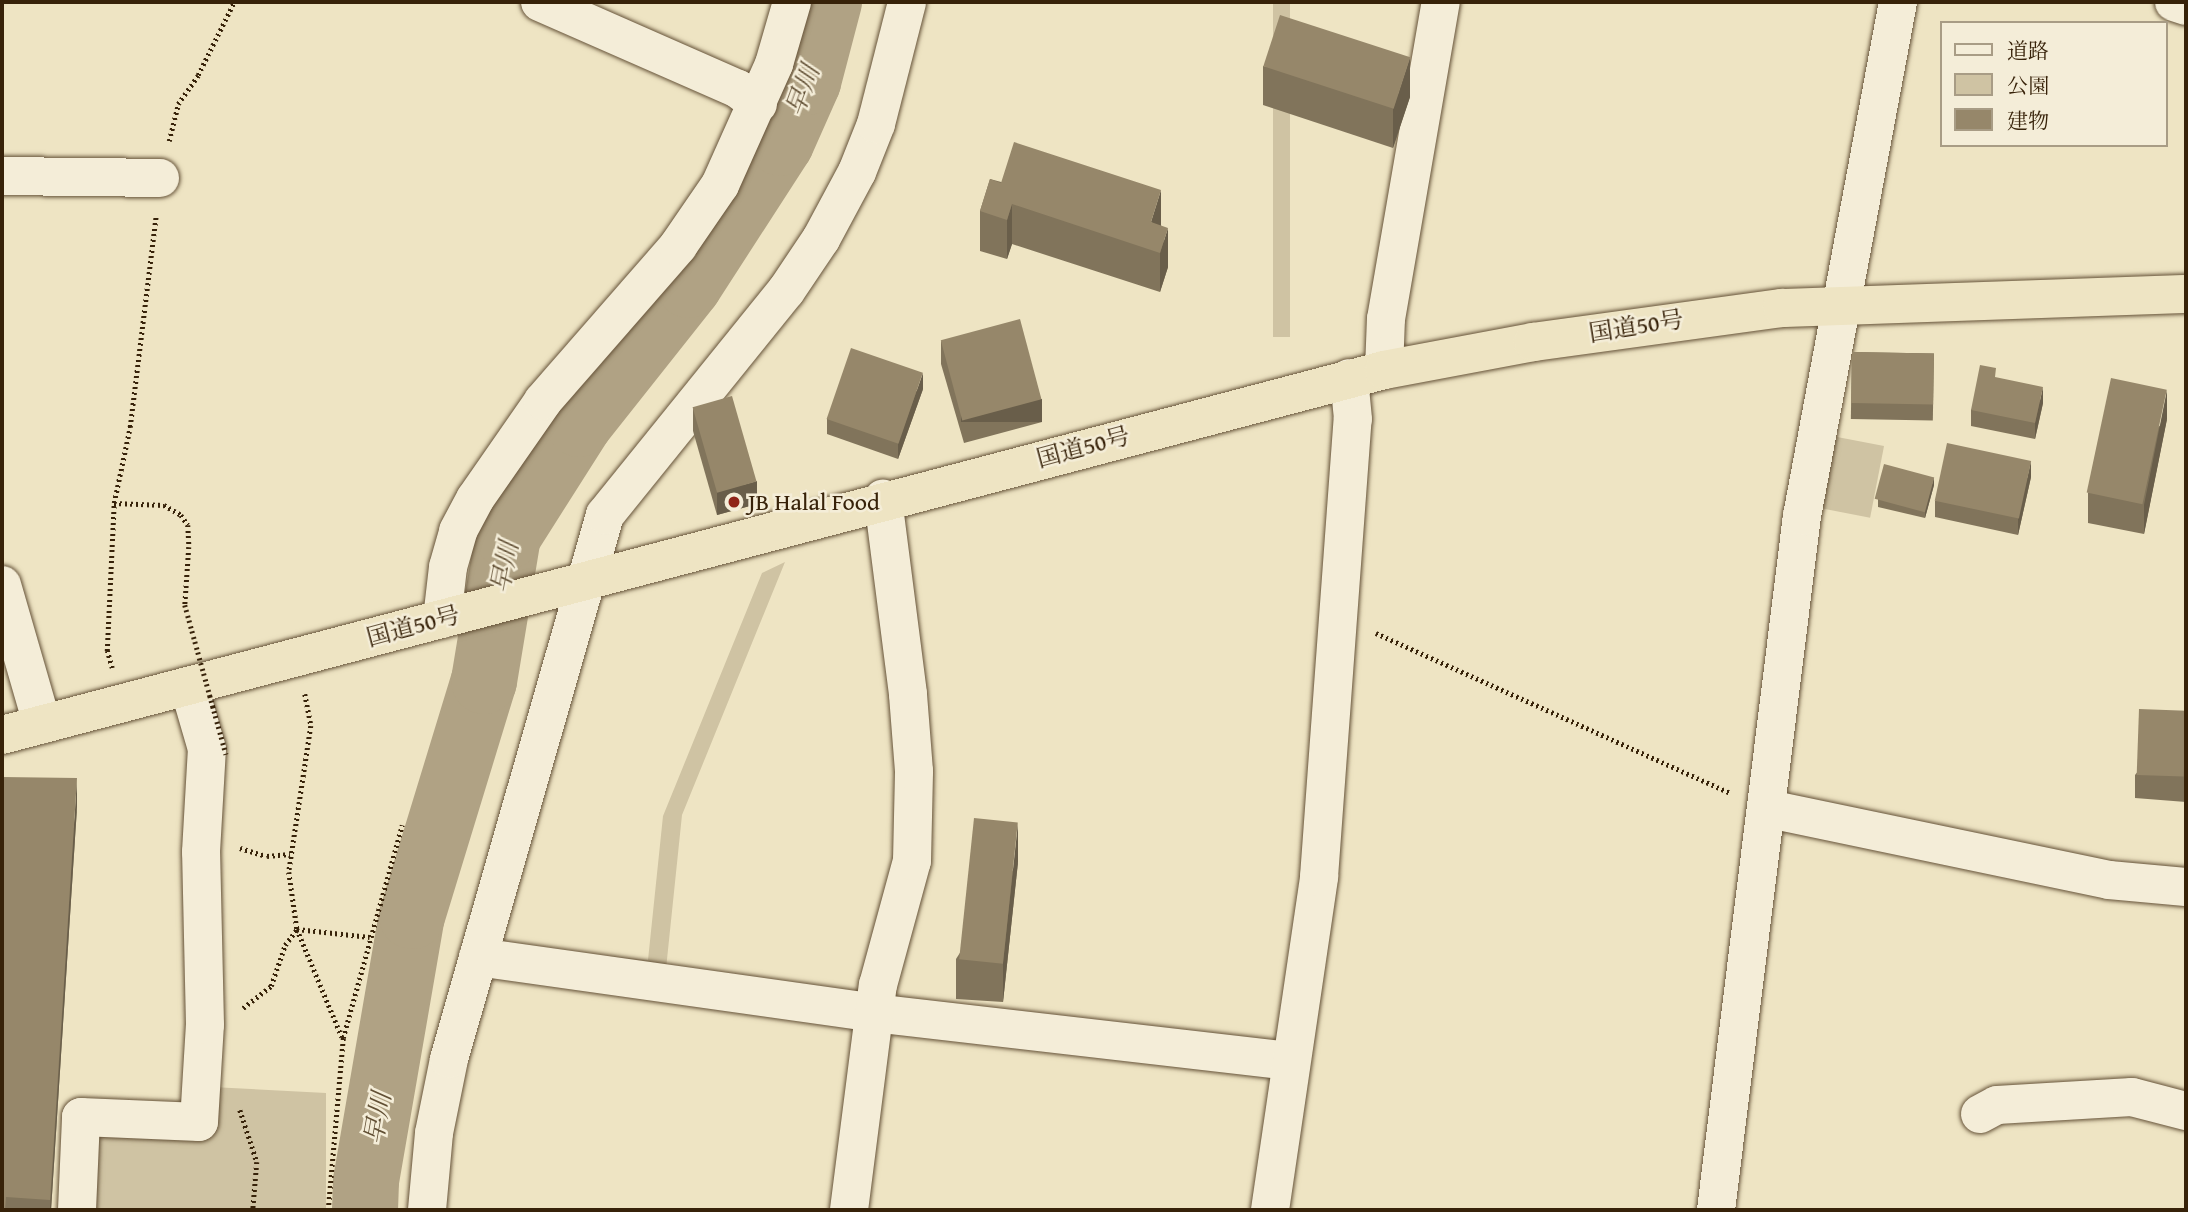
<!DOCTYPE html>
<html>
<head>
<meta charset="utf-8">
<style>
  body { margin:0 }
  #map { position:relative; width:2188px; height:1212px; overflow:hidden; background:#eee4c3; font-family:"Gentium Book Plus","Noto Serif JP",serif }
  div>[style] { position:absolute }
  .green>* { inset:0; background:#cfc3a3; transform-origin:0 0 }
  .river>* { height:66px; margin:-33px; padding:0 33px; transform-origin:33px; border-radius:33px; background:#b0a284 }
  .path>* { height:4.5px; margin-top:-2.25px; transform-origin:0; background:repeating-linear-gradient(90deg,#372209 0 2px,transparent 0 5.5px) }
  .roads { filter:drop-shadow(0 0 2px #655238) drop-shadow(0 0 2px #655238) }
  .minor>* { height:38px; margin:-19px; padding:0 19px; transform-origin:19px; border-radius:19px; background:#f4edd8 }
  .highway>* { height:38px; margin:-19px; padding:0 19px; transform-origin:19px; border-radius:19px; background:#eee4c3 }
  .path-bridge>* { height:4.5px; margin-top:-2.25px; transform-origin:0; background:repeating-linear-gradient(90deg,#372209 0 2px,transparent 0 5.5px) }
  .wall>* { inset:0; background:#81745b; transform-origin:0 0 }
  .shaded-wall>* { inset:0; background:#695e4a; transform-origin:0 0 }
  .building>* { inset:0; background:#96876a; transform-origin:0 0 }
  .dots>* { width:19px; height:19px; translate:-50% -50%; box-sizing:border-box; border:4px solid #f4edd8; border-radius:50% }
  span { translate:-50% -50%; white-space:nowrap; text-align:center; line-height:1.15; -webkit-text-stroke:5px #f4edd8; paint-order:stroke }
  .street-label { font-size:24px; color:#372209 }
  .poi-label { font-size:24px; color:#372209 }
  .left { translate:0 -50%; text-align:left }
  .water-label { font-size:26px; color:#614f34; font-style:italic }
  .frame { position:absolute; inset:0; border:4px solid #372209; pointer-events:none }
  .legend { position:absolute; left:1940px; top:21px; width:228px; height:126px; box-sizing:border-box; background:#f4edd8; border:2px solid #a89c85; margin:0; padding:9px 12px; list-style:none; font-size:21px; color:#372209 }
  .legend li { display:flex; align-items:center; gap:14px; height:35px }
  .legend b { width:35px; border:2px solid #a89c85 }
</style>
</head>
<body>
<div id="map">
  <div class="green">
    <div style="left:1273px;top:2px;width:17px;height:335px"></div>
    <div style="left:1832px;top:436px;width:53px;height:73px;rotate:11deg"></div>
    <div style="clip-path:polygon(785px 562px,682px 815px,666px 969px,510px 946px,648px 960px,663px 816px,762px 573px)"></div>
    <div style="clip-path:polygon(212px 1087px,326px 1093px,326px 1210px,88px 1210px,95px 1126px,208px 1130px)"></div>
  </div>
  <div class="river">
    <div style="left:365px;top:1210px;width:29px;rotate:-88deg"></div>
    <div style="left:366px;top:1181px;width:269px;rotate:-80.2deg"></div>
    <div style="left:412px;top:916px;width:246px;rotate:-73deg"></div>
    <div style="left:484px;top:681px;width:147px;rotate:-80.6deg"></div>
    <div style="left:508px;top:536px;width:133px;rotate:-57.6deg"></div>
    <div style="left:579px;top:424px;width:177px;rotate:-51.6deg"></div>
    <div style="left:689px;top:285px;width:169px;rotate:-57.1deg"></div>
    <div style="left:781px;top:143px;width:67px;rotate:-66.1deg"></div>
    <div style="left:808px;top:82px;width:83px;rotate:-75.3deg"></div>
  </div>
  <div class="path">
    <div style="left:169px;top:141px;width:38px;rotate:-76deg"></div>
    <div style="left:178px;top:104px;width:35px;rotate:-55deg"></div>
    <div style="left:198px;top:75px;width:81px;rotate:-63.7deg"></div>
    <div style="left:114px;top:503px;width:50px;rotate:2.3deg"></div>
    <div style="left:164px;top:505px;width:20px;rotate:30deg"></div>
    <div style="left:181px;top:515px;width:12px;rotate:55deg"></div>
    <div style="left:188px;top:525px;width:22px;rotate:87deg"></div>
    <div style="left:189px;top:547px;width:58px;rotate:93.9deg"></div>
    <div style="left:1376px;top:633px;width:389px;rotate:24.3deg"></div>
    <div style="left:112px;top:668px;width:18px;rotate:-106deg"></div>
    <div style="left:107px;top:651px;width:148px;rotate:-87.3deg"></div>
    <div style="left:114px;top:503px;width:78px;rotate:-78.1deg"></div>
    <div style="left:130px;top:427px;width:214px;rotate:-83deg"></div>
    <div style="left:305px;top:694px;width:33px;rotate:79deg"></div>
    <div style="left:311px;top:726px;width:148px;rotate:98.6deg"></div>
    <div style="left:289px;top:872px;width:58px;rotate:82deg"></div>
    <div style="left:297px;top:929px;width:117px;rotate:67.4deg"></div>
    <div style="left:240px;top:848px;width:28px;rotate:17deg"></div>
    <div style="left:267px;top:856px;width:23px;rotate:-5deg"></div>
    <div style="left:243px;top:1008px;width:36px;rotate:-38deg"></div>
    <div style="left:271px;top:986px;width:43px;rotate:-71.1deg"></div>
    <div style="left:285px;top:945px;width:20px;rotate:-53deg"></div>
    <div style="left:297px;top:929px;width:73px;rotate:6.3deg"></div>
    <div style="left:240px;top:1110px;width:55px;rotate:71.9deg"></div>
    <div style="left:257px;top:1162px;width:48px;rotate:94.8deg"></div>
    <div style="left:328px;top:1210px;width:173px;rotate:-85deg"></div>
    <div style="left:343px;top:1038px;width:221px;rotate:-74.5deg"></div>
  </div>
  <div class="roads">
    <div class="minor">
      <div style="left:540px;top:2px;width:216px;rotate:23.7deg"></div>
      <div style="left:738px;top:89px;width:25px;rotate:37deg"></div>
      <div style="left:2174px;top:2px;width:13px;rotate:18deg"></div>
      <div style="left:2px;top:176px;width:158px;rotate:0.7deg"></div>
      <div style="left:1384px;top:370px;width:51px;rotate:-87.8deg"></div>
      <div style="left:1386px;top:319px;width:322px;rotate:-80.2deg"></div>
      <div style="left:2px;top:585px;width:145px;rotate:73.9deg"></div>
      <div style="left:442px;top:619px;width:52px;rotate:-83.4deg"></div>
      <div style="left:448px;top:567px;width:37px;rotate:-74deg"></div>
      <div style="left:458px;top:531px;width:36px;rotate:-62deg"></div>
      <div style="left:475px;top:499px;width:119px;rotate:-55.2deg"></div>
      <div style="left:543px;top:401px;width:206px;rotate:-48.9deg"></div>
      <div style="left:678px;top:246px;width:74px;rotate:-55.5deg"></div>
      <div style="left:720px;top:185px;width:133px;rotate:-65.9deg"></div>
      <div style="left:774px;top:64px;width:65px;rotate:-73.8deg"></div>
      <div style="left:1769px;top:809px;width:347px;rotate:11.8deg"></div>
      <div style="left:2109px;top:880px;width:77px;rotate:5.2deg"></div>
      <div style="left:478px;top:957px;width:400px;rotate:8deg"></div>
      <div style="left:874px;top:1013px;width:418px;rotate:6.6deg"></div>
      <div style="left:1980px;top:1114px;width:19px;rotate:-28deg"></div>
      <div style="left:1997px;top:1105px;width:135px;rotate:-3.4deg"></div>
      <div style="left:2132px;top:1097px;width:56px;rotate:14.5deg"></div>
      <div style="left:77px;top:1210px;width:93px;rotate:-87.5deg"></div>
      <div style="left:81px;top:1117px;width:118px;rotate:2.4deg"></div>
      <div style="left:199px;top:1122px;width:97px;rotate:-86.5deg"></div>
      <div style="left:205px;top:1025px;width:173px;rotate:-91.3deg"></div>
      <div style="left:201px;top:852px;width:103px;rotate:-86.7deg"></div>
      <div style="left:207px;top:749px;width:65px;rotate:-106.2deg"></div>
      <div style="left:427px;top:1210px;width:77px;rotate:-84.8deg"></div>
      <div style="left:434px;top:1133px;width:76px;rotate:-78.5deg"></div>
      <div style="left:449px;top:1059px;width:566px;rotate:-74deg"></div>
      <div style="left:605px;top:515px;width:288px;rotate:-51.1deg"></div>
      <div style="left:786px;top:291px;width:63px;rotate:-56.1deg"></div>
      <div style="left:821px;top:239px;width:76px;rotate:-61.8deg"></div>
      <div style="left:857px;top:172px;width:52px;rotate:-68.4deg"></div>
      <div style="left:876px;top:124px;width:126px;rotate:-75.7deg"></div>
      <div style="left:849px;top:1210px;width:227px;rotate:-82.7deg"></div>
      <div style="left:878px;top:985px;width:129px;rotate:-74.7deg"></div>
      <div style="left:912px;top:861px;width:90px;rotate:-88.7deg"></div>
      <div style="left:914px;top:771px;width:77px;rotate:-94.5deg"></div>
      <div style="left:908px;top:694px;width:197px;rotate:-97.3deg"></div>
      <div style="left:1270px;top:1210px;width:337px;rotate:-81.6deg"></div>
      <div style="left:1319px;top:877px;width:459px;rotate:-85.8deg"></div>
      <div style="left:1353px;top:419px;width:41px;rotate:-95.6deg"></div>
      <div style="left:1716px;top:1210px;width:699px;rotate:-82.94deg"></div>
      <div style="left:1802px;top:516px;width:523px;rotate:-79.42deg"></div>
    </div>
    <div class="highway">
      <div style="left:2px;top:735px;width:1429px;rotate:-14.79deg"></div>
      <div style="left:1384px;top:370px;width:152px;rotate:-10.6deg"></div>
      <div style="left:1533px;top:342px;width:251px;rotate:-7.8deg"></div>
      <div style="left:1782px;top:308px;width:404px;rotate:-2deg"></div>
    </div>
  </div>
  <div class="path-bridge">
    <div style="left:185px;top:605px;width:155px;rotate:74.6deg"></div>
  </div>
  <div class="wall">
    <div style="clip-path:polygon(1263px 66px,1410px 97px,1393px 148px,1263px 105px)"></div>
    <div style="clip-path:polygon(990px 179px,1161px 225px,1168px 267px,1160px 292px,1012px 244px,1007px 259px,980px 251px,980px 211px)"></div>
    <div style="clip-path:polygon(941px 341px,1042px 422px,964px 443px,941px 364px)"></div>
    <div style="left:1852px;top:352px;width:82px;height:67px;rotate:1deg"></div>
    <div style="clip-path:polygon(1996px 378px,2043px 403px,2035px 439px,1971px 426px,1971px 410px)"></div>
    <div style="clip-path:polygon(923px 389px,898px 459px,827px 434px,827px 419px)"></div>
    <div style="clip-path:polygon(693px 408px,757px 504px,717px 515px,693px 431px)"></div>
    <div style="clip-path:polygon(2167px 419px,2144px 534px,2088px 523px,2088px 493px)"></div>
    <div style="clip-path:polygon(2031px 477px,2018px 535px,1935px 517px,1935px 501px)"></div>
    <div style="clip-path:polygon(1934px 485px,1925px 518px,1878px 507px,1878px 499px)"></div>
    <div style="clip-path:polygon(2186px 505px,2186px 541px,2184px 541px,2184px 525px)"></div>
    <div style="clip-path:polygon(2186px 711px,2186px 802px,2135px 798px,2135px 775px)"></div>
    <div style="clip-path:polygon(77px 807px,51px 1210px,2px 1210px)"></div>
    <div style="clip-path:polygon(1018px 862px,1003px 1002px,956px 999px,956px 959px)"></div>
  </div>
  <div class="shaded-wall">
    <div style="clip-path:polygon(1410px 57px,1410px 97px,1393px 148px,1393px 109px)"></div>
    <div style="clip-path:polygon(1161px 190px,1161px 229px,1151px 222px)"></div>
    <div style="clip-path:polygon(1012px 204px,1012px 244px,1007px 259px,1007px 220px)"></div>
    <div style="clip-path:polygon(1168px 228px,1168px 267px,1160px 292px,1160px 253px)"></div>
    <div style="clip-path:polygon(923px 373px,923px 389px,898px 459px,898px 443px)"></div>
    <div style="clip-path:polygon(2043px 387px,2043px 403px,2035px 439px,2035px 423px)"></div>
    <div style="clip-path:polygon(2167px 390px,2167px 419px,2144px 534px,2144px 505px)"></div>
    <div style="left:1042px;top:399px;width:23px;height:81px;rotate:90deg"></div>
    <div style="clip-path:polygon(2031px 461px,2031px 477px,2018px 535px,2018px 519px)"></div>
    <div style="clip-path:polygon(1934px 477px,1934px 485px,1925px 518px,1925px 510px)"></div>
    <div style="clip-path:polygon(757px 481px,757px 504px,717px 515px,717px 492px)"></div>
    <div style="clip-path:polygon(77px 778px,77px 807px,51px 1210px,50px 1210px)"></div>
    <div style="clip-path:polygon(1018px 823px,1018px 862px,1003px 1002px,1003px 963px)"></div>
  </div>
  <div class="building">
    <div style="left:1280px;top:15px;width:137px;height:54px;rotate:18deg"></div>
    <div style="clip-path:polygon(1014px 142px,1161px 190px,1151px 222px,1168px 228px,1160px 253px,1012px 204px,1007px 220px,980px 211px,990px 179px,1001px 183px)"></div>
    <div style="left:1020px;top:319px;width:83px;height:82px;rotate:75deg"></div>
    <div style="left:851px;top:348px;width:76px;height:75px;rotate:19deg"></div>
    <div style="left:1852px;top:352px;width:82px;height:51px;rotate:1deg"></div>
    <div style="clip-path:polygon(1980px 365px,1996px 368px,1995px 377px,2043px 387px,2035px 423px,1971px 410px)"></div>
    <div style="left:2111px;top:378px;width:57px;height:117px;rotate:12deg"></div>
    <div style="left:732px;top:396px;width:89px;height:41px;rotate:74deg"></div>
    <div style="left:1947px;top:443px;width:86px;height:59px;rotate:12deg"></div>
    <div style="left:1884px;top:464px;width:52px;height:36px;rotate:15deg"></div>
    <div style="clip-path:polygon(2186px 505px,2186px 525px,2184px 525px)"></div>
    <div style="left:2139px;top:709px;width:47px;height:66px;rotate:2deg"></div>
    <div style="clip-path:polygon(2px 777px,77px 778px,50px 1200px,6px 1197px,5px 1210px,2px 1210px)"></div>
    <div style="left:974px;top:818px;width:44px;height:142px;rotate:6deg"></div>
  </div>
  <div class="dots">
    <div style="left:734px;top:502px;background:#8f2418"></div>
  </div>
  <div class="street-label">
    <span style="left:1636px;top:326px;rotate:-9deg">国道50号</span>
    <span style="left:1083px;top:447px;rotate:-15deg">国道50号</span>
    <span style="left:413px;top:626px;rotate:-15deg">国道50号</span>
  </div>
  <div class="poi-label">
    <span class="left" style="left:748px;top:502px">JB Halal Food</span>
  </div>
  <div class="water-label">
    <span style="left:802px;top:90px;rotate:-70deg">早川</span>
    <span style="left:504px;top:567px;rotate:-79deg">早川</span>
    <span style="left:377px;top:1118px;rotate:-80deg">早川</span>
  </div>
  <div class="frame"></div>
  <ul class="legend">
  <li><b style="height:9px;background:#f4edd8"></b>道路</li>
  <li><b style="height:19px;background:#cfc3a3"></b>公園</li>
  <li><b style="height:19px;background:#96876a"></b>建物</li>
  </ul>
</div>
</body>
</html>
